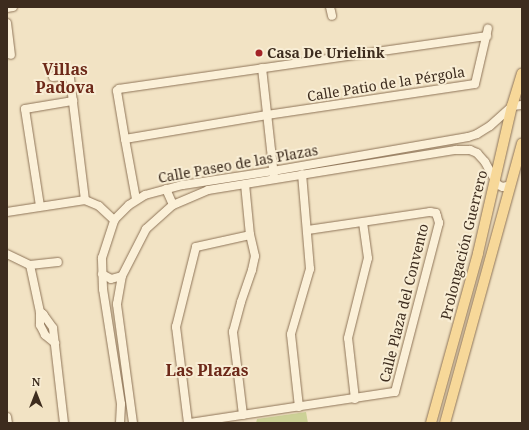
<!DOCTYPE html>
<html>
<head>
<meta charset="utf-8">
<style>
  body { margin:0 }
  #map { position:relative; width:529px; height:430px; overflow:hidden; background:#f2e3c4; font-family:"Noto Serif",serif }
  div>[style] { position:absolute }
  .green>* { inset:0; background:#ccd196 }
  .roads { filter:drop-shadow(0 0 1px #8e7458) drop-shadow(0 0 1px #8e7458) }
  .minor>* { height:8px; margin:-4px; padding:0 4px; transform-origin:4px; border-radius:4px; background:#fbf0d8 }
  .major>* { height:10px; margin:-5px; padding:0 5px; transform-origin:5px; border-radius:5px; background:#f7d899 }
  .dots>* { width:11px; height:11px; translate:-50% -50%; box-sizing:border-box; border:2px solid #f8edd4; border-radius:50% }
  span { translate:-50% -50%; white-space:nowrap; text-align:center; line-height:1.15; -webkit-text-stroke:4px #f8edd4; paint-order:stroke }
  .poi-label { font-size:14px; color:#3d2c1e; font-weight:700 }
  .left { translate:0 -50%; text-align:left }
  .street-label { font-size:14px; color:#3d2c1e }
  .quarter-label { font-size:16px; color:#6d2919; font-weight:700 }
  .frame { position:absolute; inset:0; border:8px solid #3d2c1e; pointer-events:none }
  .north { position:absolute; left:16px; top:374px; width:40px; height:40px; -webkit-text-stroke:3px #f8edd4; paint-order:stroke; rotate:0deg; font-size:11px; font-weight:700; line-height:16px; text-align:center; color:#3d2c1e }
  .north::after { content:''; display:block; margin:auto; width:14px; height:18px; background:#3d2c1e; clip-path:polygon(50% 0,100% 100%,50% 72%,0 100%) }
</style>
</head>
<body>
<div id="map">
  <div class="green">
    <div style="clip-path:polygon(306px 412px,308px 423px,256px 423px,257px 419px)"></div>
  </div>
  <div class="roads">
    <div class="minor">
      <div style="left:330px;top:7px;width:9px;rotate:77deg"></div>
      <div style="left:7px;top:8px;width:6px;rotate:-9deg"></div>
      <div style="left:7px;top:23px;width:32px;rotate:83deg"></div>
      <div style="left:262px;top:68px;width:110px;rotate:83.7deg"></div>
      <div style="left:53px;top:77px;width:13px;rotate:-4deg"></div>
      <div style="left:66px;top:76px;width:4px;rotate:27deg"></div>
      <div style="left:70px;top:78px;width:123px;rotate:83deg"></div>
      <div style="left:125px;top:139px;width:144px;rotate:-9.6deg"></div>
      <div style="left:267px;top:115px;width:210px;rotate:-8.5deg"></div>
      <div style="left:475px;top:84px;width:57px;rotate:-76.9deg"></div>
      <div style="left:166px;top:189px;width:17px;rotate:66deg"></div>
      <div style="left:136px;top:199px;width:61px;rotate:-100.4deg"></div>
      <div style="left:125px;top:139px;width:49px;rotate:-99.5deg"></div>
      <div style="left:117px;top:91px;width:3px;rotate:-45deg"></div>
      <div style="left:119px;top:89px;width:372px;rotate:-8.2deg"></div>
      <div style="left:40px;top:206px;width:98px;rotate:-98.8deg"></div>
      <div style="left:25px;top:109px;width:49px;rotate:-9.5deg"></div>
      <div style="left:7px;top:212px;width:79px;rotate:-8.7deg"></div>
      <div style="left:85px;top:200px;width:15px;rotate:23deg"></div>
      <div style="left:99px;top:206px;width:21px;rotate:43deg"></div>
      <div style="left:7px;top:254px;width:25px;rotate:26deg"></div>
      <div style="left:30px;top:265px;width:48px;rotate:78deg"></div>
      <div style="left:40px;top:312px;width:13px;rotate:90deg"></div>
      <div style="left:40px;top:325px;width:11px;rotate:63deg"></div>
      <div style="left:45px;top:335px;width:13px;rotate:39deg"></div>
      <div style="left:30px;top:265px;width:28px;rotate:-6deg"></div>
      <div style="left:102px;top:274px;width:10px;rotate:29deg"></div>
      <div style="left:111px;top:279px;width:11px;rotate:-15deg"></div>
      <div style="left:40px;top:312px;width:4px;rotate:34deg"></div>
      <div style="left:43px;top:314px;width:17px;rotate:54deg"></div>
      <div style="left:53px;top:328px;width:96px;rotate:83.4deg"></div>
      <div style="left:355px;top:399px;width:61px;rotate:-96.5deg"></div>
      <div style="left:348px;top:338px;width:82px;rotate:-76deg"></div>
      <div style="left:368px;top:258px;width:35px;rotate:-98deg"></div>
      <div style="left:299px;top:407px;width:73px;rotate:-96.3deg"></div>
      <div style="left:291px;top:334px;width:68px;rotate:-73.7deg"></div>
      <div style="left:310px;top:269px;width:95px;rotate:-94.8deg"></div>
      <div style="left:243px;top:415px;width:84px;rotate:-96.9deg"></div>
      <div style="left:233px;top:332px;width:31px;rotate:-75deg"></div>
      <div style="left:241px;top:302px;width:34px;rotate:-71deg"></div>
      <div style="left:252px;top:270px;width:14px;rotate:-78deg"></div>
      <div style="left:255px;top:256px;width:22px;rotate:-103deg"></div>
      <div style="left:250px;top:235px;width:51px;rotate:-95.6deg"></div>
      <div style="left:7px;top:417px;width:6px;rotate:81deg"></div>
      <div style="left:120px;top:423px;width:19px;rotate:-87deg"></div>
      <div style="left:121px;top:404px;width:116px;rotate:-98.9deg"></div>
      <div style="left:103px;top:289px;width:31px;rotate:-92deg"></div>
      <div style="left:102px;top:258px;width:40px;rotate:-72deg"></div>
      <div style="left:114px;top:220px;width:21px;rotate:-45deg"></div>
      <div style="left:129px;top:205px;width:19px;rotate:-32deg"></div>
      <div style="left:145px;top:195px;width:39px;rotate:-15deg"></div>
      <div style="left:183px;top:185px;width:91px;rotate:-8.8deg"></div>
      <div style="left:273px;top:171px;width:198px;rotate:-9.9deg"></div>
      <div style="left:468px;top:137px;width:9px;rotate:-18deg"></div>
      <div style="left:477px;top:134px;width:15px;rotate:-32deg"></div>
      <div style="left:490px;top:126px;width:30px;rotate:-42deg"></div>
      <div style="left:512px;top:106px;width:10px;rotate:-6deg"></div>
      <div style="left:133px;top:423px;width:120px;rotate:-97.7deg"></div>
      <div style="left:117px;top:304px;width:28px;rotate:-80deg"></div>
      <div style="left:122px;top:276px;width:53px;rotate:-62.9deg"></div>
      <div style="left:146px;top:229px;width:36px;rotate:-42deg"></div>
      <div style="left:173px;top:205px;width:38px;rotate:-23deg"></div>
      <div style="left:208px;top:190px;width:251px;rotate:-9.2deg"></div>
      <div style="left:456px;top:150px;width:14px"></div>
      <div style="left:470px;top:150px;width:8px;rotate:23deg"></div>
      <div style="left:477px;top:153px;width:12px;rotate:48deg"></div>
      <div style="left:485px;top:162px;width:26px;rotate:61deg"></div>
      <div style="left:498px;top:185px;width:5px;rotate:22deg"></div>
      <div style="left:503px;top:187px;width:8px;rotate:-14deg"></div>
      <div style="left:188px;top:423px;width:97px;rotate:-97.1deg"></div>
      <div style="left:176px;top:327px;width:82px;rotate:-76deg"></div>
      <div style="left:196px;top:247px;width:55px;rotate:-12.5deg"></div>
      <div style="left:189px;top:423px;width:208px;rotate:-8.6deg"></div>
      <div style="left:395px;top:392px;width:175px;rotate:-75.4deg"></div>
      <div style="left:439px;top:223px;width:7px;rotate:-106deg"></div>
      <div style="left:437px;top:216px;width:3px;rotate:-108deg"></div>
      <div style="left:436px;top:213px;width:6px;rotate:-171deg"></div>
      <div style="left:430px;top:212px;width:123px;rotate:171.6deg"></div>
    </div>
    <div class="major">
      <div style="left:431px;top:423px;width:176px;rotate:-74.5deg"></div>
      <div style="left:478px;top:253px;width:151px;rotate:-77deg"></div>
      <div style="left:512px;top:106px;width:34px;rotate:-73deg"></div>
      <div style="left:445px;top:423px;width:290px;rotate:-74.6deg"></div>
    </div>
  </div>
  <div class="dots">
    <div style="left:259px;top:53px;background:#a32327"></div>
  </div>
  <div class="poi-label">
    <span class="left" style="left:267px;top:53px">Casa De Urielink</span>
  </div>
  <div class="street-label">
    <span style="left:386px;top:84px;rotate:-9deg">Calle Patio de la Pérgola</span>
    <span style="left:238px;top:164px;rotate:-10deg">Calle Paseo de las Plazas</span>
    <span style="left:464px;top:245px;rotate:-76deg">Prolongación Guerrero</span>
    <span style="left:404px;top:303px;rotate:-76deg">Calle Plaza del Convento</span>
  </div>
  <div class="quarter-label">
    <span style="left:65px;top:78px">Villas<br>Padova</span>
    <span style="left:207px;top:370px">Las Plazas</span>
  </div>
  <div class="frame"></div>
  <div class="north">N</div>
</div>
</body>
</html>
